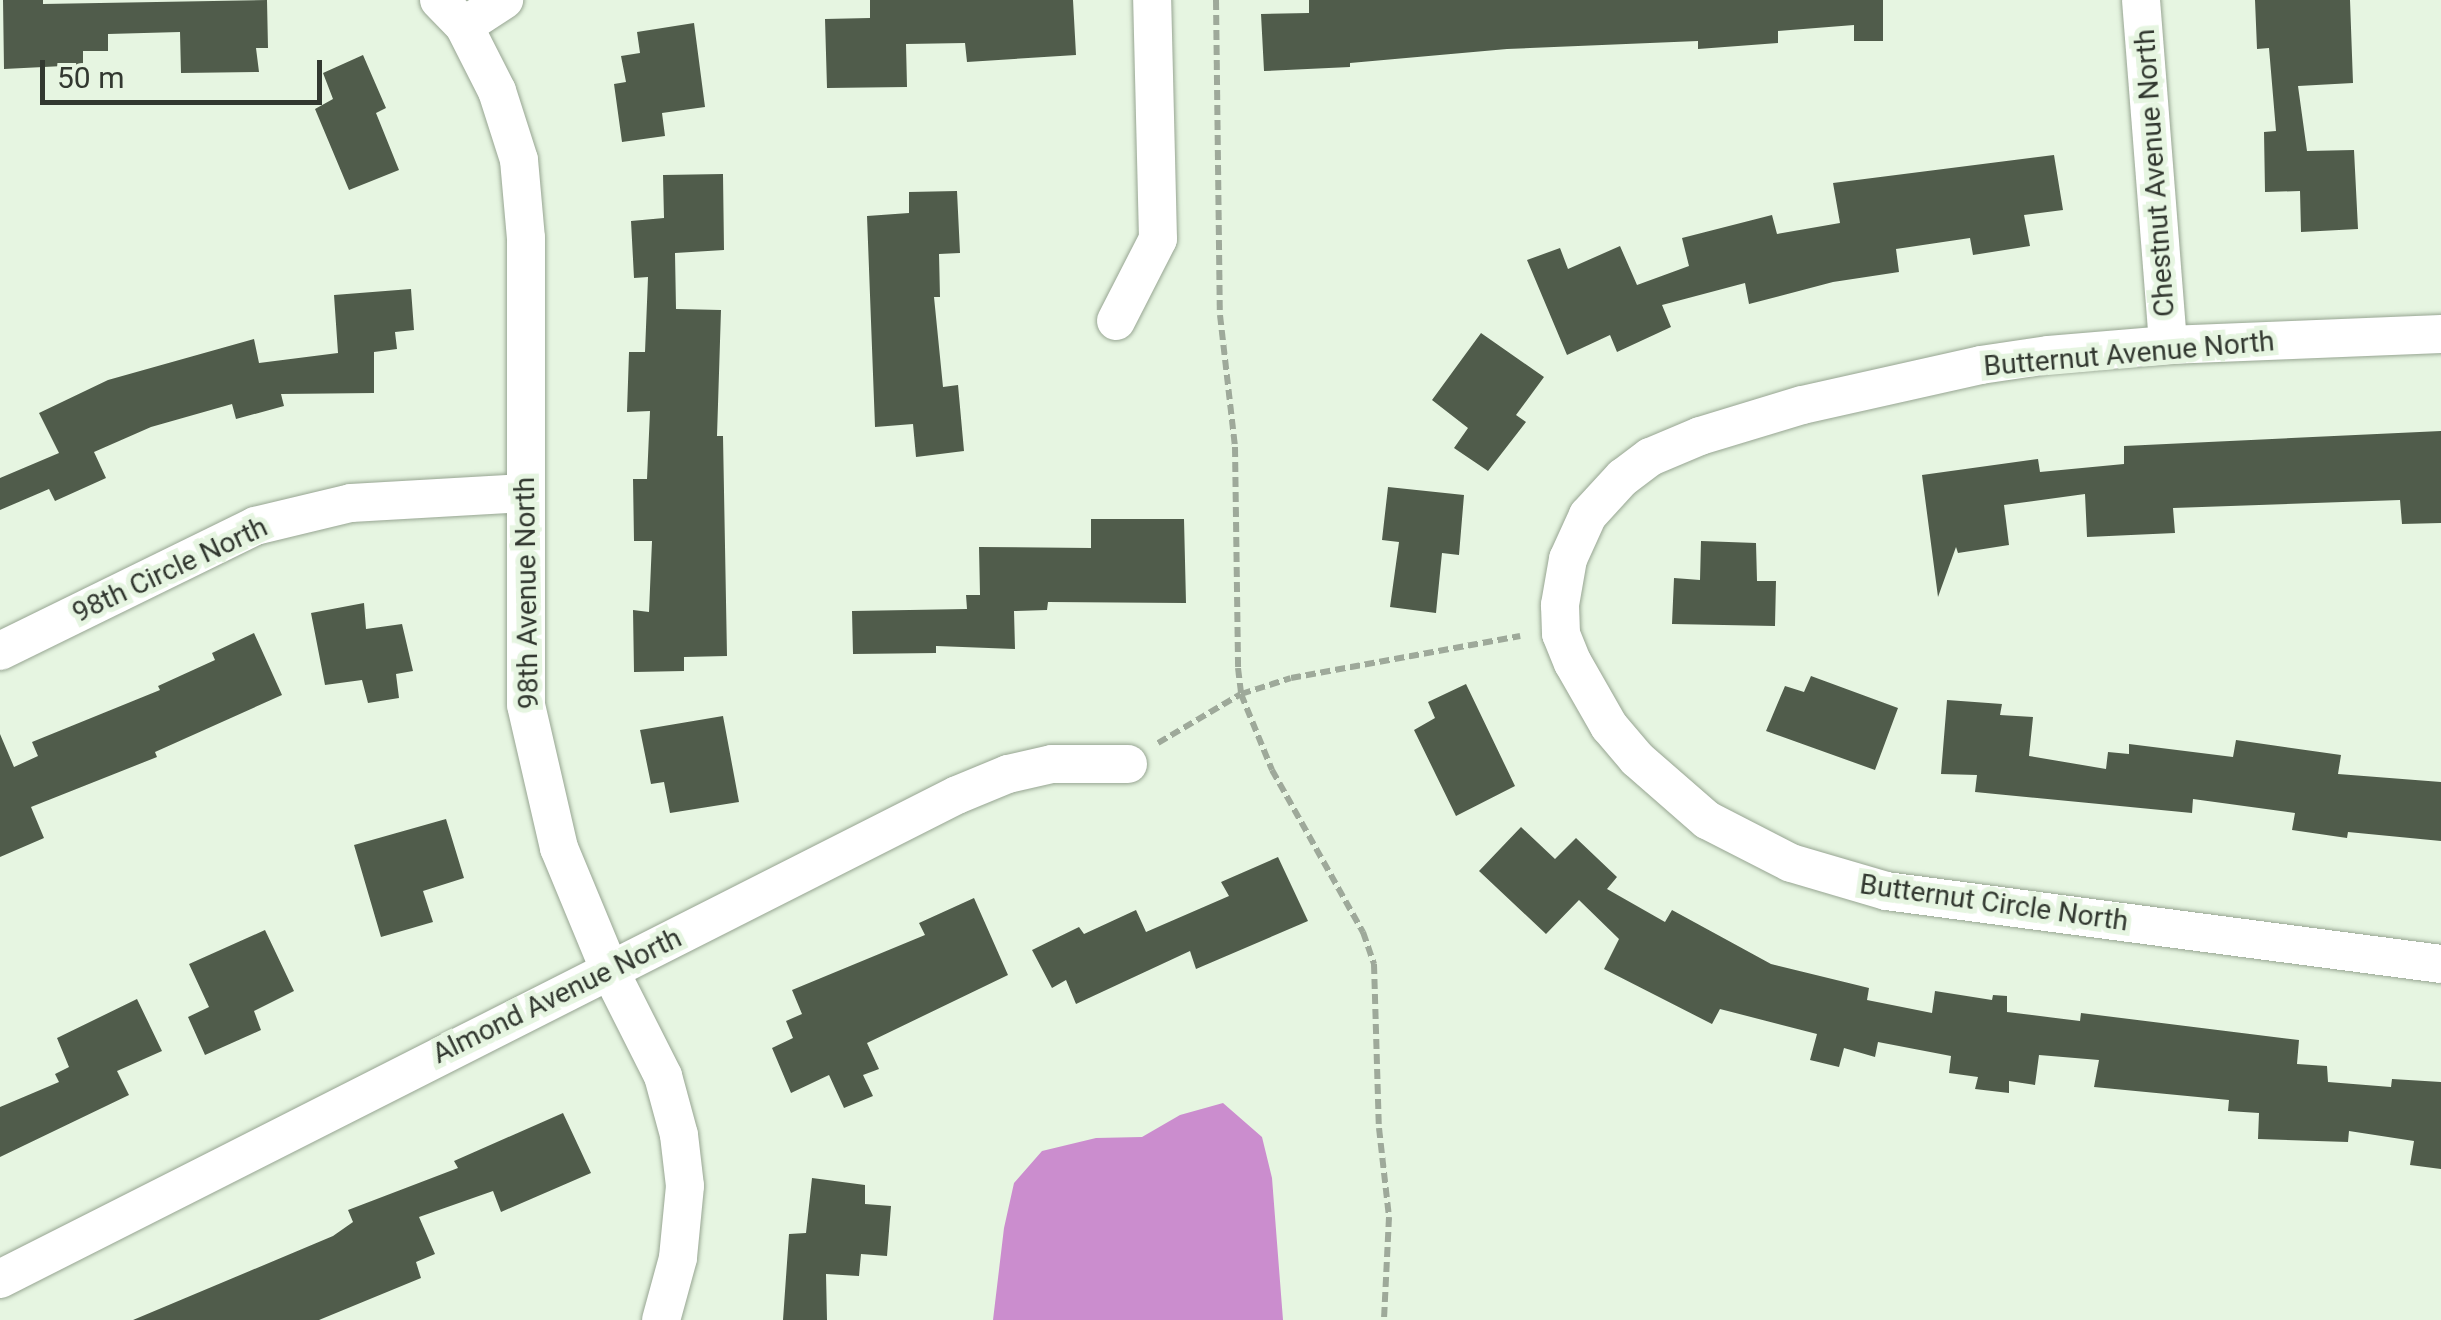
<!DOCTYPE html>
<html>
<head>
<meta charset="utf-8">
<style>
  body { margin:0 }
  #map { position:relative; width:2441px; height:1320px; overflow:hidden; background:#e6f5e1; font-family:Roboto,sans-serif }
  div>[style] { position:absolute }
  .water>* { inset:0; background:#cb8dce }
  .building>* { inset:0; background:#505c4b }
  .path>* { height:6px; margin-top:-3px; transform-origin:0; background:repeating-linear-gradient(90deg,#9ea99a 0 10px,transparent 0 15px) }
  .roads { filter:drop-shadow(0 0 2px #97a592) drop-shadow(0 0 2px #97a592) }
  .minor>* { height:38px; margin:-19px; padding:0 19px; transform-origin:19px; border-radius:19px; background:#fff }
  span { translate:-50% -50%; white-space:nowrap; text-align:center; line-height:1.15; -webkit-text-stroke:10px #e6f5e1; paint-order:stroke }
  .street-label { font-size:28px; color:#323830 }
  .scale { position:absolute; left:40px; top:60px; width:282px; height:45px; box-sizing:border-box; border:5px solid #323830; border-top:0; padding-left:12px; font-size:30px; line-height:35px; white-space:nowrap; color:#323830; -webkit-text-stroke:8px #e6f5e1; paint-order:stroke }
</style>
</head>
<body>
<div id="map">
  <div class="water">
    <div style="clip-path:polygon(1223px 1103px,1262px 1137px,1272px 1178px,1283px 1320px,993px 1320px,1004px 1228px,1014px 1183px,1042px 1151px,1096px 1138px,1142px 1137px,1180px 1115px)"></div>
  </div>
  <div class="building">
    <div style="clip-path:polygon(3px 0,43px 0,43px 4px,267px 0,268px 48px,256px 48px,259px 72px,181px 73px,180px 32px,108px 34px,108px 51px,83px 51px,83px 65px,4px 69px)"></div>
    <div style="clip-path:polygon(870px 0,1073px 0,1076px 55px,967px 62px,965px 43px,906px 44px,907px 87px,827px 88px,825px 19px,870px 18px)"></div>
    <div style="clip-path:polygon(1309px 0,1883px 0,1883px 41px,1854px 41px,1854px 25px,1778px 31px,1778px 43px,1698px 49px,1698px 41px,1507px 49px,1350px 63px,1350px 67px,1264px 71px,1261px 14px,1309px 13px)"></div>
    <div style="clip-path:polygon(2255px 0,2350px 0,2353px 83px,2298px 86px,2307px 151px,2354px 150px,2358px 229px,2301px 232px,2300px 191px,2265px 192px,2264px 132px,2276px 131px,2269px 48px,2257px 49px)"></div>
    <div style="clip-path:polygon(694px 23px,705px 107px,662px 113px,665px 136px,622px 142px,614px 84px,626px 82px,621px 56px,640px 53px,637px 32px)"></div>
    <div style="clip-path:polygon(363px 55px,386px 108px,376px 113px,399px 170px,349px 190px,315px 109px,333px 99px,323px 73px)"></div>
    <div style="clip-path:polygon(2054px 155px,2063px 210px,2024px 215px,2030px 246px,1973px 255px,1970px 238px,1896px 249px,1899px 272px,1833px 282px,1749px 304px,1745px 283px,1662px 305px,1671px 327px,1617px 352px,1610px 335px,1567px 355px,1527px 260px,1560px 248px,1568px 269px,1620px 246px,1637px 285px,1689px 266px,1682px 238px,1772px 215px,1777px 234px,1840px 223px,1833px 183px)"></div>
    <div style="clip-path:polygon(723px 174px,724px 250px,675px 253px,676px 309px,721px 310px,717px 436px,723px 436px,727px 656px,684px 657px,684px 671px,634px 672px,633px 610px,649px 612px,652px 541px,634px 541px,633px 479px,647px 479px,650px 411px,627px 412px,629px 352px,645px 352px,648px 277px,634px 278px,631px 221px,664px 218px,663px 175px)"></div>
    <div style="clip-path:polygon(957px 191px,960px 253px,939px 254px,940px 297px,934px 297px,943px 387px,958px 385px,964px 451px,916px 457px,913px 424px,875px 427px,867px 216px,909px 213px,909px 192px)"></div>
    <div style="clip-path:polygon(411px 289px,414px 330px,395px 332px,397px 349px,374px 352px,374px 393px,281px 394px,284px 406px,236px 419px,232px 404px,151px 427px,94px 452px,106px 478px,55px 501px,49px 489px,0 510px,0 478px,59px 453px,39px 413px,108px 380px,254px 339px,259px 363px,338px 353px,334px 295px)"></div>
    <div style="clip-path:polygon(1481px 333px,1544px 377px,1516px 415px,1526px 422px,1488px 471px,1454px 448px,1468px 428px,1432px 400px)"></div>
    <div style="clip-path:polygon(2441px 431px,2441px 523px,2402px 524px,2400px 500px,2173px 508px,2175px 533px,2087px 537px,2085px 494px,2004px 505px,2009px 545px,1958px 553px,1956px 547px,1938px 597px,1922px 475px,2038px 459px,2040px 472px,2124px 464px,2124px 446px)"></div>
    <div style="clip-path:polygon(1388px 487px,1464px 495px,1459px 555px,1442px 553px,1436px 613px,1390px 607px,1399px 542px,1382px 540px)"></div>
    <div style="clip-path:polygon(1091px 519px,1184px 519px,1186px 603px,1048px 602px,1047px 610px,1014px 611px,1015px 649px,936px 646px,936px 653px,853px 654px,852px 611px,967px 609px,966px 595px,980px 595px,979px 547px,1091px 548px)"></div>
    <div style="clip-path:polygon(1701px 541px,1756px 543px,1757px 581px,1776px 581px,1775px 626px,1672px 624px,1674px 578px,1700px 580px)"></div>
    <div style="clip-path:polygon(364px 603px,366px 629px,402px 624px,413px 671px,396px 674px,399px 698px,368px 703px,362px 680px,325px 685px,311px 613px)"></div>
    <div style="clip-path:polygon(254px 633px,282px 695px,155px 752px,157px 757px,31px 807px,44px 838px,0 857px,0 734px,14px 767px,38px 756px,32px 742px,160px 690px,158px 686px,215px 660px,212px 653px)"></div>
    <div style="clip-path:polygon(1811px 676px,1898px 708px,1875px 770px,1766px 731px,1785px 686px,1804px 692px)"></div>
    <div style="clip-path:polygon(1466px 684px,1515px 786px,1456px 816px,1414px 730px,1435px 718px,1428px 702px)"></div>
    <div style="clip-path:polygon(1947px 700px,2002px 704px,2000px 715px,2033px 717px,2029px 756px,2106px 769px,2108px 752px,2129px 754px,2129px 744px,2233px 757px,2236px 740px,2341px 755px,2338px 774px,2441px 782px,2441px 841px,2348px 832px,2347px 838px,2292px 830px,2295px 813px,2193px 799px,2192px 813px,1975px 792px,1977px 775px,1941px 774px)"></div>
    <div style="clip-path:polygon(723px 716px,739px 802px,670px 813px,664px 782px,651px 784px,640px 730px)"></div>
    <div style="clip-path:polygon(446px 819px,464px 878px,423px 891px,433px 922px,381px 937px,354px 845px)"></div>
    <div style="clip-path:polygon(1521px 827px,1555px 859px,1576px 838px,1617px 877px,1607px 889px,1665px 922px,1672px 910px,1771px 964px,1869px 988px,1867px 1000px,1932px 1013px,1935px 991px,1992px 1000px,1993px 995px,2007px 996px,2007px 1012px,2080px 1021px,2081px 1013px,2299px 1040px,2297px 1064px,2327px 1066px,2328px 1082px,2391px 1087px,2392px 1079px,2441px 1082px,2441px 1169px,2410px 1165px,2414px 1141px,2349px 1131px,2348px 1142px,2258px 1139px,2259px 1113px,2228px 1111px,2229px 1100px,2094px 1087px,2099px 1060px,2039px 1055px,2035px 1085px,2009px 1081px,2009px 1093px,1975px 1089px,1978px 1077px,1949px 1073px,1951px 1056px,1878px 1042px,1875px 1057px,1844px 1048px,1839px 1067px,1810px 1060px,1817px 1034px,1720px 1009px,1712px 1024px,1604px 969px,1619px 939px,1579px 900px,1546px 934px,1479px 871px)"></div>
    <div style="clip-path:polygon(1278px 857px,1308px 921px,1196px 969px,1190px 951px,1076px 1004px,1066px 980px,1052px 988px,1032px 950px,1079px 927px,1084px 934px,1136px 910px,1146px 932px,1229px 896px,1221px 882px)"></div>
    <div style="clip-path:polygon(974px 898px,1008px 975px,867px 1043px,879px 1069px,863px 1075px,873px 1096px,844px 1108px,829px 1075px,791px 1093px,772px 1048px,793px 1038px,786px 1021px,802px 1014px,792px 990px,925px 935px,919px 923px)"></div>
    <div style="clip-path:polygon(265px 930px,294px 991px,254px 1011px,261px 1030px,205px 1055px,188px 1017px,209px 1007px,189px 964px)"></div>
    <div style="clip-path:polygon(137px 999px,162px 1051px,117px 1071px,129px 1095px,0 1157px,0 1107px,59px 1082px,55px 1074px,69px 1067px,57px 1038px)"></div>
    <div style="clip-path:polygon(563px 1113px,591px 1173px,501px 1212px,493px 1191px,419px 1217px,435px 1254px,416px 1262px,421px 1278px,319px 1320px,133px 1320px,333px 1236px,353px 1222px,348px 1210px,458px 1168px,454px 1161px)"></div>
    <div style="clip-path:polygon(812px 1178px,865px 1185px,865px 1204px,891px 1206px,887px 1256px,861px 1254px,859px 1276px,826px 1274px,827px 1320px,783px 1320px,789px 1234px,806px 1233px)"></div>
  </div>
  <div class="path">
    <div style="left:1216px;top:0;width:315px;rotate:89.3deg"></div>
    <div style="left:1220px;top:315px;width:133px;rotate:83.5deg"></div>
    <div style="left:1235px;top:447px;width:221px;rotate:89.2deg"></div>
    <div style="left:1238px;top:668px;width:26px;rotate:83deg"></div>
    <div style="left:1241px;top:694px;width:82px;rotate:67.8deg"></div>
    <div style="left:1272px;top:770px;width:186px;rotate:60.7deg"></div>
    <div style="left:1363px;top:932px;width:34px;rotate:71deg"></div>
    <div style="left:1374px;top:964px;width:164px;rotate:88.3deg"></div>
    <div style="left:1379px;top:1128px;width:90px;rotate:83.6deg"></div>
    <div style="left:1389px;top:1217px;width:103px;rotate:92.8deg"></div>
    <div style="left:1158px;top:743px;width:96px;rotate:-30.6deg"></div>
    <div style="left:1241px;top:694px;width:52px;rotate:-17.7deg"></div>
    <div style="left:1291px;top:678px;width:233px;rotate:-10.4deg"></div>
  </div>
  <div class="roads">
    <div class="minor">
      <div style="left:439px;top:0;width:36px;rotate:46deg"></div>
      <div style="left:464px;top:26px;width:73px;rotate:63.1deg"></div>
      <div style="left:497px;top:91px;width:72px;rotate:72.3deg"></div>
      <div style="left:519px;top:160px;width:78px;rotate:84.9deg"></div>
      <div style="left:526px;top:238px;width:467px;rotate:90deg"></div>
      <div style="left:526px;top:705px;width:147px;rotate:77deg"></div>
      <div style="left:559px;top:848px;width:133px;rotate:67.5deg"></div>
      <div style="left:610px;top:971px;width:118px;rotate:63.2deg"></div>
      <div style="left:663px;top:1076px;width:61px;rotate:74.8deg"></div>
      <div style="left:679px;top:1135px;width:51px;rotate:83.3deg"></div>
      <div style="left:685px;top:1186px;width:72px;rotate:95.6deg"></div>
      <div style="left:678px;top:1258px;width:64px;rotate:105.3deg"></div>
      <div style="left:2141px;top:0;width:346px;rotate:85.5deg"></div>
      <div style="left:464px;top:26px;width:48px;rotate:-33deg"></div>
      <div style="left:1116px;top:321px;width:92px;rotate:-62.9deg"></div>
      <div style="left:1158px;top:239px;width:239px;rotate:-91.4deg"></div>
      <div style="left:2441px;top:334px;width:273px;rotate:177.7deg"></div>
      <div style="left:2168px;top:345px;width:120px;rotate:175.2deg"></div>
      <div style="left:2048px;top:355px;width:68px;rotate:171.5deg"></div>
      <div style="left:1981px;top:365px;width:183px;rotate:167.4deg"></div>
      <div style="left:1802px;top:405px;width:107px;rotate:163.1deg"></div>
      <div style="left:1700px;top:436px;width:54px;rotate:157.2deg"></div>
      <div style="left:1650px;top:457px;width:34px;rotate:143deg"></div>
      <div style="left:1623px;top:477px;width:52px;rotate:132.6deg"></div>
      <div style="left:1588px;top:515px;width:48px;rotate:114.4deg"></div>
      <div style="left:1568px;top:559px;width:47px;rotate:99.9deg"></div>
      <div style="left:1560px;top:605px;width:29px;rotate:88deg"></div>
      <div style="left:1561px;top:634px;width:31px;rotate:68deg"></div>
      <div style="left:1573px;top:663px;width:73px;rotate:60.3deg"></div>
      <div style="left:1609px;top:726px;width:43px;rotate:49.7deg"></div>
      <div style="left:1637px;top:759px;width:93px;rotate:41.1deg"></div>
      <div style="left:1707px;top:820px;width:94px;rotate:27.1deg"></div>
      <div style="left:1791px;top:863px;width:99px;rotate:16.4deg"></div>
      <div style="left:1886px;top:891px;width:560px;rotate:7.49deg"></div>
      <div style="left:0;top:651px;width:284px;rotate:-26.1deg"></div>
      <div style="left:255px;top:526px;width:99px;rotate:-13.5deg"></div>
      <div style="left:351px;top:503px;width:174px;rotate:-3.3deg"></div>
      <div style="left:0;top:1279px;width:1072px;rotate:-26.83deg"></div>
      <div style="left:957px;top:795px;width:55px;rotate:-22.4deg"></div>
      <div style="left:1008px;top:774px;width:45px;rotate:-12.8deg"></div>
      <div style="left:1052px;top:764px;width:76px"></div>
    </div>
  </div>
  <div class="street-label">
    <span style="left:2155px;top:173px;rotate:-94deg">Chestnut Avenue North</span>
    <span style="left:2129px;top:354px;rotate:-5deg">Butternut Avenue North</span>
    <span style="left:170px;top:570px;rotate:-25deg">98th Circle North</span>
    <span style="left:527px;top:593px;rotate:-91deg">98th Avenue North</span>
    <span style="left:1994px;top:903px;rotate:8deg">Butternut Circle North</span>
    <span style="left:557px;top:996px;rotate:-26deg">Almond Avenue North</span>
  </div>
  <div class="scale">50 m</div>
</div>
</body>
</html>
